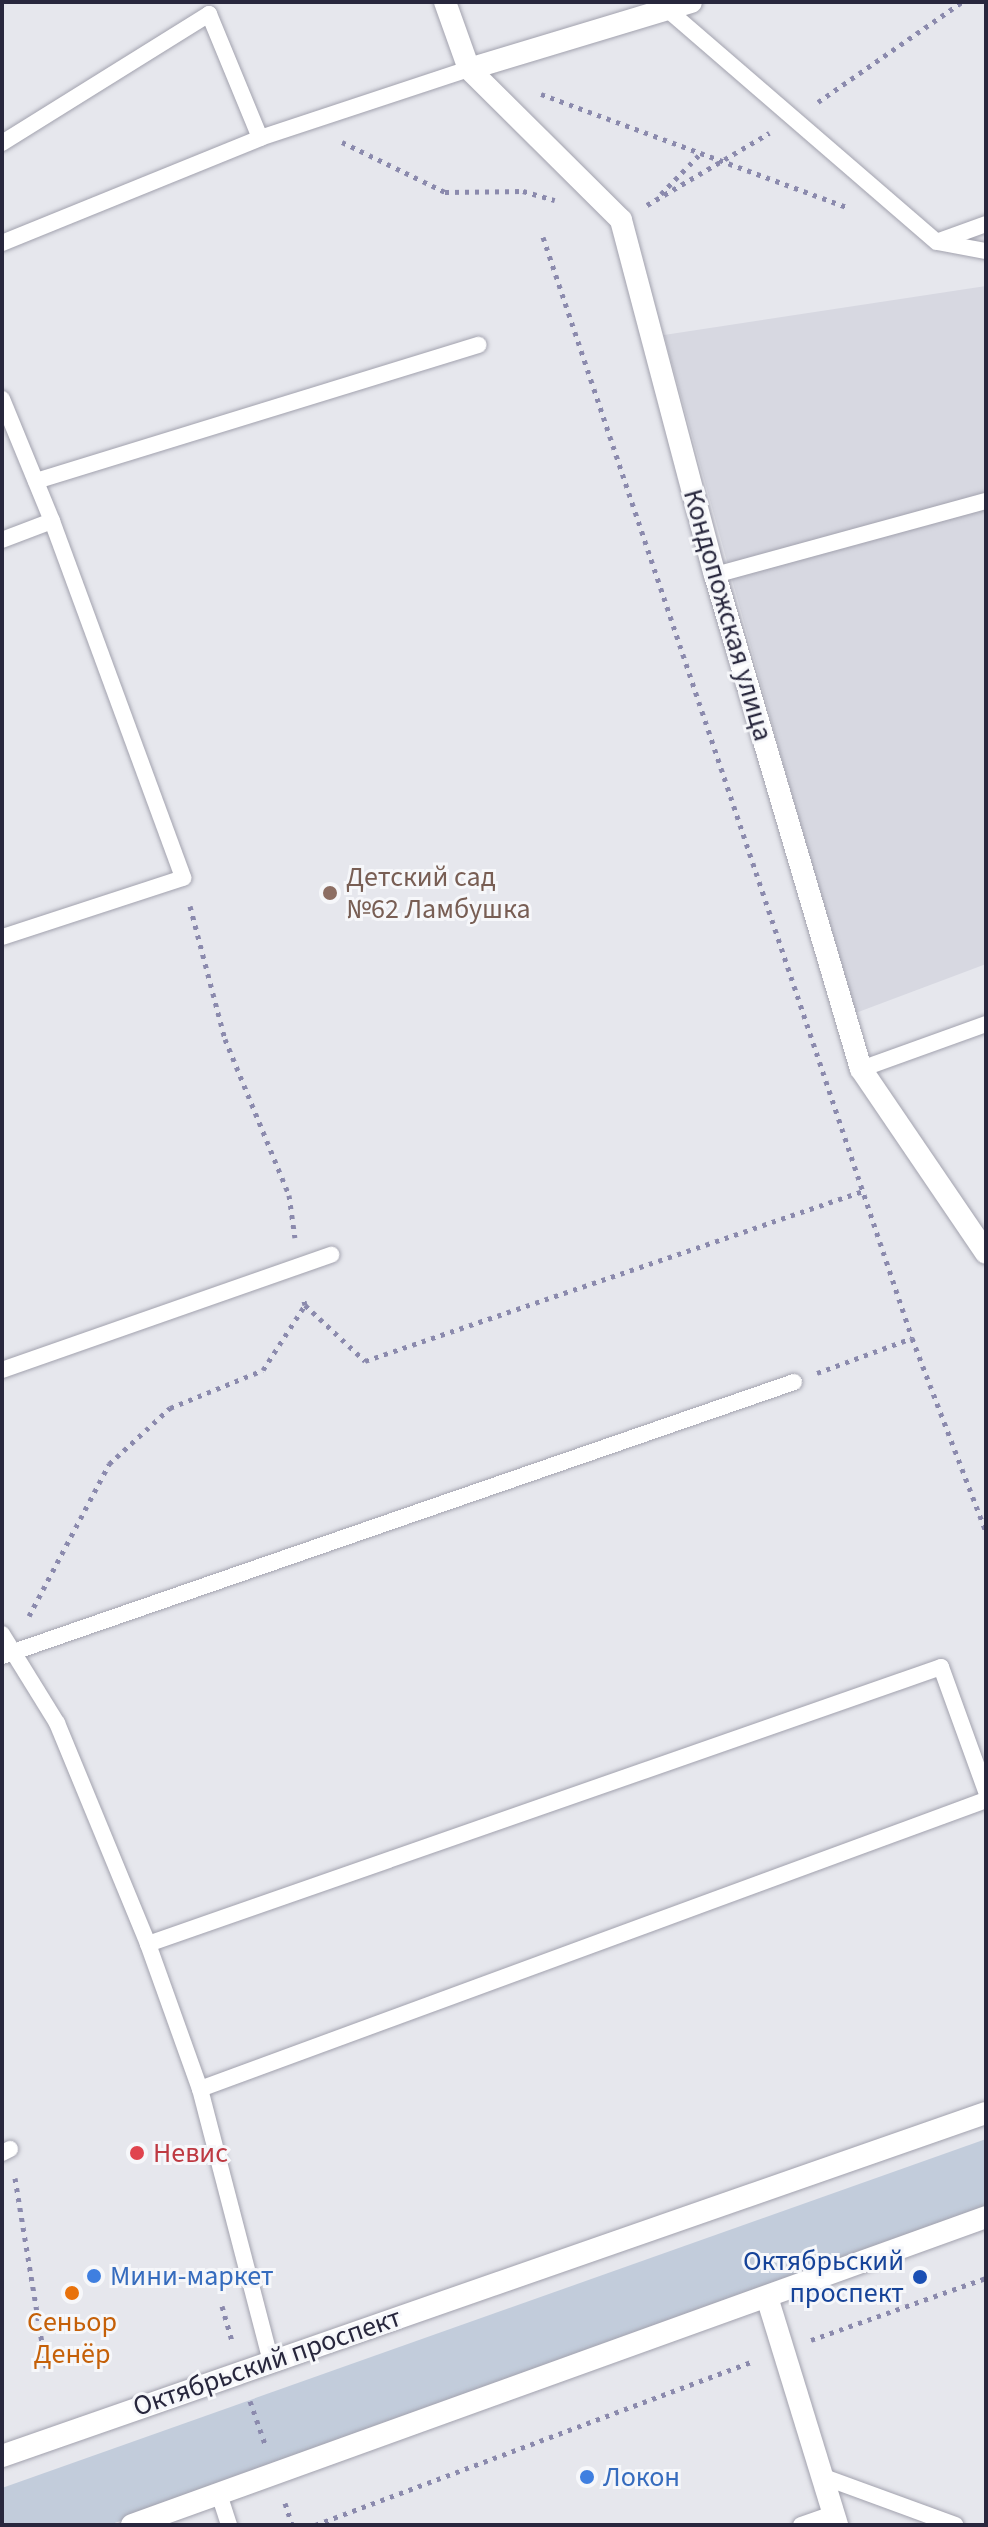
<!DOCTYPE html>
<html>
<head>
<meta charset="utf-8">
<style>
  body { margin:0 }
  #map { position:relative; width:988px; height:2527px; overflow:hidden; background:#e6e7ed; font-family:"Source Sans 3",sans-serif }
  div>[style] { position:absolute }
  .built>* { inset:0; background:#d7d8e1 }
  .green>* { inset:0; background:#c2ccdb }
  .path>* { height:5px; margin-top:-2.5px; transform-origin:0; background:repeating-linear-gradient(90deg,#8b8aad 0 4px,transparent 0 10px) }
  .roads { filter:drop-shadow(0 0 2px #a2a2ae) drop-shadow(0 0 2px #a2a2ae) }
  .service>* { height:16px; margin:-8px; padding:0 8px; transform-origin:8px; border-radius:8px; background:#fff }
  .minor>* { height:22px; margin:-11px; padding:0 11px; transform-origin:11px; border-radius:11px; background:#fff }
  .secondary>* { height:22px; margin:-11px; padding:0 11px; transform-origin:11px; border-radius:11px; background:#fff }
  .dots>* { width:22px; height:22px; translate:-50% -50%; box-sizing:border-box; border:4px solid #f6f7fa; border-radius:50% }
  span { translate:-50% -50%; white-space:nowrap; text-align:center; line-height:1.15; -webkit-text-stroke:6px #f6f7fa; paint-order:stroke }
  .street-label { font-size:28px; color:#28273d }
  .education-label { font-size:28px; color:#785e54 }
  .left { translate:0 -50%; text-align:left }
  .health-label { font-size:28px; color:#be3a42 }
  .transit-label { font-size:28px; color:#164399 }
  .right { translate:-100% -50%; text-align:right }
  .shop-label { font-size:28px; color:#366cbe }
  .food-label { font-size:28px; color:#c56008 }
  .frame { position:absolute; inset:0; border:4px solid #28273d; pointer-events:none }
</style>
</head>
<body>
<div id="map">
  <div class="built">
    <div style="clip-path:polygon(986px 286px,986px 964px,853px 1014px,664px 335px)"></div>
  </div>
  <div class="green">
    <div style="clip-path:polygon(986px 2139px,986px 2218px,109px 2525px,2px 2525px,2px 2488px)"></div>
  </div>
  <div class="path">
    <div style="left:541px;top:94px;width:329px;rotate:20.3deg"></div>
    <div style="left:818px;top:102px;width:175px;rotate:-34.8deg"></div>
    <div style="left:342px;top:142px;width:114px;rotate:25.9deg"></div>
    <div style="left:445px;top:192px;width:78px;rotate:-0.7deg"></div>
    <div style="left:523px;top:191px;width:33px;rotate:16deg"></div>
    <div style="left:661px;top:194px;width:59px;rotate:-45.7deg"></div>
    <div style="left:647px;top:205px;width:142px;rotate:-30.5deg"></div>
    <div style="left:543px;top:237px;width:1161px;rotate:71.47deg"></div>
    <div style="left:912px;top:1338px;width:208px;rotate:69.1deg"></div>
    <div style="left:190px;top:906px;width:138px;rotate:75.3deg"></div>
    <div style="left:225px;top:1039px;width:169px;rotate:67.7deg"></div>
    <div style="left:289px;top:1195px;width:43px;rotate:82.1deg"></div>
    <div style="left:305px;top:1305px;width:82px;rotate:43deg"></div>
    <div style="left:365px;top:1361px;width:526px;rotate:-18.85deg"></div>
    <div style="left:817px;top:1373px;width:101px;rotate:-20.2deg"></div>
    <div style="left:29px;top:1616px;width:172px;rotate:-62.2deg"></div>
    <div style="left:109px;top:1464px;width:83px;rotate:-42.6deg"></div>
    <div style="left:170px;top:1408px;width:100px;rotate:-22.2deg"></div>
    <div style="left:263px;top:1370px;width:77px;rotate:-57.1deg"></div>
    <div style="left:305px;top:1305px;width:9px;rotate:-103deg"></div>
    <div style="left:15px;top:2178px;width:192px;rotate:80.7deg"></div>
    <div style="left:222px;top:2306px;width:37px;rotate:74deg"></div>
    <div style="left:811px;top:2340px;width:186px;rotate:-19.5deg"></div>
    <div style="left:250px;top:2401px;width:46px;rotate:70.8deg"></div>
    <div style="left:285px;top:2503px;width:23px;rotate:72deg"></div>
    <div style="left:315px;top:2525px;width:468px;rotate:-20.5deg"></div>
  </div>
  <div class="roads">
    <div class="service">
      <div style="left:661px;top:4px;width:364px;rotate:40.8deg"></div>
      <div style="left:937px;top:242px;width:50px;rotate:10.4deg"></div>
      <div style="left:2px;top:143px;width:244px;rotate:-31.9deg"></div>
      <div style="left:209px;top:14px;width:134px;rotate:67.6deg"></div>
      <div style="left:260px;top:138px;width:220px;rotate:-18.3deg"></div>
      <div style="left:939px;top:241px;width:50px;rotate:-19.9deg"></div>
      <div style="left:2px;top:243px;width:279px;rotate:-22.1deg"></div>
      <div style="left:2px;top:399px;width:132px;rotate:67.7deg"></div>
      <div style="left:52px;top:521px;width:380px;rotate:69.8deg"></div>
      <div style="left:183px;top:878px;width:190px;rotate:161.9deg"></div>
      <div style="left:36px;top:481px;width:463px;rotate:-17.1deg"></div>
      <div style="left:2px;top:540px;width:53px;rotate:-20.8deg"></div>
      <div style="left:715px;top:575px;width:281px;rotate:-15.3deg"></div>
      <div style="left:861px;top:1069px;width:133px;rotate:-19.8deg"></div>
      <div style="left:2px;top:1370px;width:349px;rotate:-19.3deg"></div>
      <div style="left:2px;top:1634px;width:105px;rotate:58.3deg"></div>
      <div style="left:57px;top:1723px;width:239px;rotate:67.6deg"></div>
      <div style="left:148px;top:1944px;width:154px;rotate:70.3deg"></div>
      <div style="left:200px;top:2089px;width:281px;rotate:75.4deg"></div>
      <div style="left:2px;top:1656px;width:838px;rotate:-19.08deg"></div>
      <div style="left:148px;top:1944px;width:840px;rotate:-19.25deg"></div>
      <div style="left:941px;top:1667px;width:132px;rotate:70.1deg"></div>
      <div style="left:200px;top:2089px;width:837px;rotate:-20.19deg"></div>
      <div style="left:2px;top:2153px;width:9px;rotate:-27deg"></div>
      <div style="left:824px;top:2477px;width:140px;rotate:20.1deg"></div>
      <div style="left:219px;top:2494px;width:33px;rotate:72deg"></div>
      <div style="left:801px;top:2525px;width:34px;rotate:-19deg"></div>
    </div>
    <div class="minor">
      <div style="left:445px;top:2px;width:71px;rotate:70.3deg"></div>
      <div style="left:469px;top:69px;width:214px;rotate:44.8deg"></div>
      <div style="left:621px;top:220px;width:367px;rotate:75.2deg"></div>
      <div style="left:715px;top:575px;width:515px;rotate:73.54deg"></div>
      <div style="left:861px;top:1069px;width:222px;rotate:55.8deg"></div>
      <div style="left:469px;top:69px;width:232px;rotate:-16.8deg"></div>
      <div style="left:767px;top:2297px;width:239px;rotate:72.9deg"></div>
    </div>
    <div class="secondary">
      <div style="left:2px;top:2456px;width:1042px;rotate:-19.22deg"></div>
      <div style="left:132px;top:2525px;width:908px;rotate:-19.83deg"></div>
    </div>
  </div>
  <div class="dots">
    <div style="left:330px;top:893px;background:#8d6e63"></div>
    <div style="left:137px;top:2153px;background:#e0444e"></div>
    <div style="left:94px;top:2276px;background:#3f7fe0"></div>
    <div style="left:920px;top:2277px;background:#1a4fb4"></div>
    <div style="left:72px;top:2293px;background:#e8710a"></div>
    <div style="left:587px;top:2477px;background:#3f7fe0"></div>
  </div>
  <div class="street-label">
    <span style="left:728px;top:615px;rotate:74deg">Кондопожская улица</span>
    <span style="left:267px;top:2362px;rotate:-19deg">Октябрьский проспект</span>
  </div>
  <div class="education-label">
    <span class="left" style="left:346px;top:893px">Детский сад<br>№62 Ламбушка</span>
  </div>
  <div class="health-label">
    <span class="left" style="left:153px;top:2153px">Невис</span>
  </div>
  <div class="transit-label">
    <span class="right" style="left:904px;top:2277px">Октябрьский<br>проспект</span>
  </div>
  <div class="shop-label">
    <span class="left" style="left:110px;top:2276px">Мини-маркет</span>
    <span class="left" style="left:603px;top:2477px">Локон</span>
  </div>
  <div class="food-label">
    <span style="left:72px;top:2338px">Сеньор<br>Денёр</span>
  </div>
  <div class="frame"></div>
</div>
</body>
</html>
